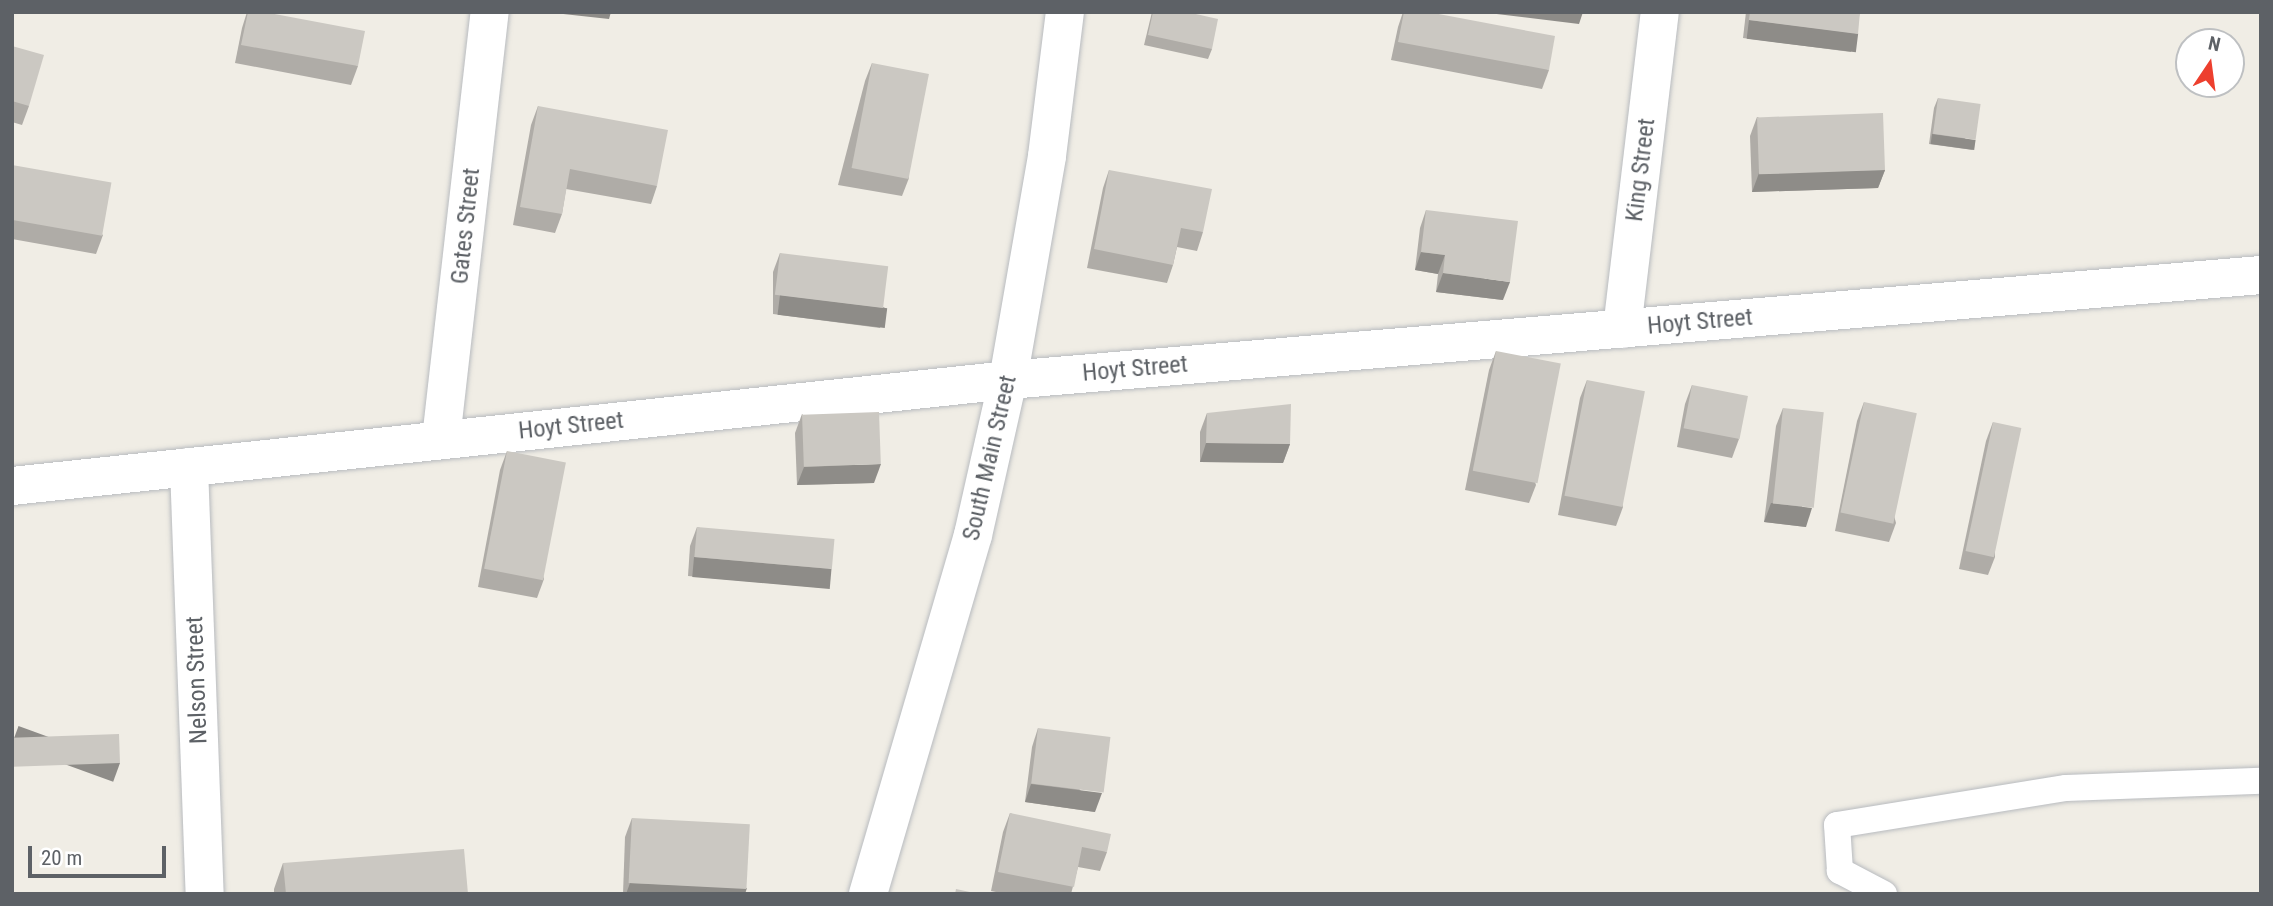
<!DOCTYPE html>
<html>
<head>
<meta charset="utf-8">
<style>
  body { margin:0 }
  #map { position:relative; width:2273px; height:906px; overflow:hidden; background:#f0ede5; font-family:"Roboto Condensed",sans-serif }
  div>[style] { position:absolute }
  .roads { filter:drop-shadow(0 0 2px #b8bbbf) drop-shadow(0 0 2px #b8bbbf) }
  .lane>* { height:26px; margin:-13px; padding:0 13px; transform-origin:13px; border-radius:13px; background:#fff }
  .street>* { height:38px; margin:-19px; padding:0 19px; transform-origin:19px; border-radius:19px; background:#fff }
  .wall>* { inset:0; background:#afaca7 }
  .shaded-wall>* { inset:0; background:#8e8c88; transform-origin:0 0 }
  .building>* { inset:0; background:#cbc8c2; transform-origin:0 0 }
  span { translate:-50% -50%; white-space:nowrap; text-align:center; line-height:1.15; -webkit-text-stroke:5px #fff; paint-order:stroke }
  .street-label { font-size:24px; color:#5d6166 }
  .frame { position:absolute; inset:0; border:14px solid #5d6166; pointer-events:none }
  .north { position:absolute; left:2175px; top:28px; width:70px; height:70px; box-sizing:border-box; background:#fff; border:2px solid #bec0c2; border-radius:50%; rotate:13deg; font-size:19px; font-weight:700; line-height:28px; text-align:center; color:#5d6166 }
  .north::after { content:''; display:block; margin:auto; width:24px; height:32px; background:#ed3f2e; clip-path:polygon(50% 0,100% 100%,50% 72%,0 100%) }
  .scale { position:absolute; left:28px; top:846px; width:138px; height:32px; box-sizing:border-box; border:4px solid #5d6166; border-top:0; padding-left:9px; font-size:21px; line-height:24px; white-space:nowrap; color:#5d6166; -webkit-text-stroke:5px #fff; paint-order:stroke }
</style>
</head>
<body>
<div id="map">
  <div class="roads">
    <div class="lane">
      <div style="left:1884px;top:894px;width:50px;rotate:-152.4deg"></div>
      <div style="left:1840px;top:871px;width:46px;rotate:-93.7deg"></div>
      <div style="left:1837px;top:825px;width:232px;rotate:-9.2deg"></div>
      <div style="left:2066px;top:788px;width:195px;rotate:-2.1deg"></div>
    </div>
    <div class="street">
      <div style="left:1622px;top:329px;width:319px;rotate:-83.2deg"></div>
      <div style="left:441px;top:439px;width:430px;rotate:-83.5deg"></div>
      <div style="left:189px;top:467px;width:427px;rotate:87.9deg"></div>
      <div style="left:12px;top:486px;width:1002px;rotate:-6.07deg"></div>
      <div style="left:1008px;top:380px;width:1257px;rotate:-4.79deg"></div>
      <div style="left:868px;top:894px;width:374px;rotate:-73.7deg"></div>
      <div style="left:973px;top:535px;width:159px;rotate:-77.3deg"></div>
      <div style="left:1008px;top:380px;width:227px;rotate:-80.1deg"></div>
      <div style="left:1047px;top:156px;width:145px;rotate:-82.9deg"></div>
    </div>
  </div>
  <div class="wall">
    <div style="clip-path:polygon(247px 12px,358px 66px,351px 85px,235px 63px,242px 28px)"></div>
    <div style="clip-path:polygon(1152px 12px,1187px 12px,1212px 49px,1208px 59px,1144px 45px)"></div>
    <div style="clip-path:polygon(1403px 12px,1428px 12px,1549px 70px,1542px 89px,1391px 60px,1398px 27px)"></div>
    <div style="clip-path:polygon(1746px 12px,1860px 12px,1851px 52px,1743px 38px)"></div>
    <div style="clip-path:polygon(12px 46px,29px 106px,22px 125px,12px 122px)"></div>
    <div style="clip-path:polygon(872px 63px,909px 178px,902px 196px,838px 185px,865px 81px)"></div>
    <div style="clip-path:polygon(1938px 98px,1973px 150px,1929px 144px,1934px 108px)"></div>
    <div style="clip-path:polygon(538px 106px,657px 186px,651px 204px,566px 189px,562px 214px,555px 233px,513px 225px,531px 125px)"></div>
    <div style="clip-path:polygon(1757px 117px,1885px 170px,1878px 188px,1752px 192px,1750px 136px)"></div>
    <div style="clip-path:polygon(12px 165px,103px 235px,96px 254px,12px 239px)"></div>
    <div style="clip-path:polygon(1109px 170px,1203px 232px,1197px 251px,1177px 247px,1173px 265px,1167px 283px,1087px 268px,1103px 188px)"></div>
    <div style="clip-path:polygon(1426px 210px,1503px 300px,1436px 292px,1438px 274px,1415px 270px,1420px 228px)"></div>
    <div style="clip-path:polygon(780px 253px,887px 309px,880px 328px,773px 314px,773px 272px)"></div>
    <div style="clip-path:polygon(1496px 351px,1536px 485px,1529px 503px,1465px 490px,1489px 370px)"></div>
    <div style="clip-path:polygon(1587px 380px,1623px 507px,1616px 526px,1558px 515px,1580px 398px)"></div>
    <div style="clip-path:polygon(1692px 385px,1739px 439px,1732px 458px,1677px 447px,1685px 404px)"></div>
    <div style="clip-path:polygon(1864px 402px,1896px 523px,1889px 542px,1835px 531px,1857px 421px)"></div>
    <div style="clip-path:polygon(1783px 408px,1806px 527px,1764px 522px,1776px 426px)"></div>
    <div style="clip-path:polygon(1207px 413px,1290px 444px,1283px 463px,1200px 462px,1200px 432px)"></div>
    <div style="clip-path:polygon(802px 414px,874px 483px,797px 485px,795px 433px)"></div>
    <div style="clip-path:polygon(1993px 422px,1995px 557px,1988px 575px,1959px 569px,1986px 441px)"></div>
    <div style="clip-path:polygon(507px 451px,544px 579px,537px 598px,478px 587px,500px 470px)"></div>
    <div style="clip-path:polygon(697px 527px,831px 569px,825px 588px,688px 576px,690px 546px)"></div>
    <div style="clip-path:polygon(1038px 728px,1095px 812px,1025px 802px,1032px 747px)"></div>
    <div style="clip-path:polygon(1010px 813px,1107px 852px,1100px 871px,1078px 867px,1071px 894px,1006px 894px,991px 891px,1003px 832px)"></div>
    <div style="clip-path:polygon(632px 818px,745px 894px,623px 894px,625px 837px)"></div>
    <div style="clip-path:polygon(283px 863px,468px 894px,274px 894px,274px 889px)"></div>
  </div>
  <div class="shaded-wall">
    <div style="clip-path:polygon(545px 12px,611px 12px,609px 19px)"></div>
    <div style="clip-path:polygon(1480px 12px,1583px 12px,1579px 24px)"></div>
    <div style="left:1749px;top:20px;width:110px;height:19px;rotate:7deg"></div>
    <div style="left:1932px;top:134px;width:44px;height:10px;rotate:8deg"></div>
    <div style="clip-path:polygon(1885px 170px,1878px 188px,1752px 192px,1759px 173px)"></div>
    <div style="clip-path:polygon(1421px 252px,1445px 255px,1438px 274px,1415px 270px)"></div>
    <div style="clip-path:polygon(1443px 273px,1510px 282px,1503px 300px,1436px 292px)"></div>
    <div style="left:780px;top:295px;width:108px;height:20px;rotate:7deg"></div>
    <div style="clip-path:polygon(1206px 443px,1290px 444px,1283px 463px,1200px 462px)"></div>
    <div style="clip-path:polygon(881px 464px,874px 483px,797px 485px,804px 467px)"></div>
    <div style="clip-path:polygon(1771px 503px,1812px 508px,1806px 527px,1764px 522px)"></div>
    <div style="left:694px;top:557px;width:138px;height:20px;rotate:5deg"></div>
    <div style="left:120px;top:763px;width:20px;height:108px;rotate:110deg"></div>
    <div style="clip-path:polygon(1031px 784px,1102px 793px,1095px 812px,1025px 802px)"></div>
    <div style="clip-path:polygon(630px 883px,747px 888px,745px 894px,626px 894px)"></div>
  </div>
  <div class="building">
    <div style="clip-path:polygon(248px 12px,264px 12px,365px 31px,358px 66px,241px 45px)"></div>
    <div style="clip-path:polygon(1153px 12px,1187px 12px,1218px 19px,1212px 49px,1148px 35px)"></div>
    <div style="clip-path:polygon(1404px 12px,1428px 12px,1555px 36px,1549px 70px,1398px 42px)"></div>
    <div style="clip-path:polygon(1750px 12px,1860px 12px,1858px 34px,1749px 20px)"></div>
    <div style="clip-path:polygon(12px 46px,44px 55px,29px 106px,12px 101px)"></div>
    <div style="left:872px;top:63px;width:58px;height:107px;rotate:11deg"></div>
    <div style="left:1938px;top:98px;width:43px;height:36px;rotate:8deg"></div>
    <div style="clip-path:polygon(538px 106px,668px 130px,657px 186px,570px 169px,562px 214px,520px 207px)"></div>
    <div style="left:1883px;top:113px;width:57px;height:126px;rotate:88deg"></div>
    <div style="left:12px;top:165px;width:101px;height:54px;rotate:10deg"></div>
    <div style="clip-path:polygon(1109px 170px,1212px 189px,1203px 232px,1181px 228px,1173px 265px,1094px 249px)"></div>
    <div style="clip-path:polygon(1426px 210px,1518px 221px,1510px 282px,1443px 273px,1445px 255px,1421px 252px)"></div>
    <div style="left:780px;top:253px;width:109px;height:42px;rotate:7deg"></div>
    <div style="left:1496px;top:351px;width:66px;height:122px;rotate:11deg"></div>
    <div style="left:1587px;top:380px;width:59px;height:118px;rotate:11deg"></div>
    <div style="left:1692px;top:385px;width:57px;height:44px;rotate:11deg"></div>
    <div style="left:1864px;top:402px;width:54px;height:113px;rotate:12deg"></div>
    <div style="clip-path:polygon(1291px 404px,1290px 444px,1206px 443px,1207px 413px)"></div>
    <div style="left:1783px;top:408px;width:41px;height:96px;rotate:6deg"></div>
    <div style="left:879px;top:412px;width:52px;height:77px;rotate:88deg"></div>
    <div style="left:1993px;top:422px;width:29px;height:132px;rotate:12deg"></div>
    <div style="left:507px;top:451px;width:60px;height:120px;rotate:11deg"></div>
    <div style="left:697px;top:527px;width:138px;height:30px;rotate:5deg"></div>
    <div style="left:1038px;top:728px;width:73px;height:56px;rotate:7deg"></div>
    <div style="left:119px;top:734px;width:29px;height:107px;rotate:88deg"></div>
    <div style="clip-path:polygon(1010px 813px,1111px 834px,1107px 852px,1082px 847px,1074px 887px,998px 872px)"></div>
    <div style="left:632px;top:818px;width:118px;height:65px;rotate:3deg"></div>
    <div style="clip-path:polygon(464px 849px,468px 894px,286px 894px,283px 863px)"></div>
    <div style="clip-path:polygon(956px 889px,979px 894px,955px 894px)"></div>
  </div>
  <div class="street-label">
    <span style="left:1641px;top:170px;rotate:-83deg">King Street</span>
    <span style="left:466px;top:226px;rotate:-84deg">Gates Street</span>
    <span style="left:1700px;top:322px;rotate:-5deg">Hoyt Street</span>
    <span style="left:1135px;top:369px;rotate:-5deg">Hoyt Street</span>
    <span style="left:571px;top:426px;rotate:-6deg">Hoyt Street</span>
    <span style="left:990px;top:458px;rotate:-77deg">South Main Street</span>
    <span style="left:197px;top:680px;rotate:-92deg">Nelson Street</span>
  </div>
  <div class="frame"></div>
  <div class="north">N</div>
  <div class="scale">20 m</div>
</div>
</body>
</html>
